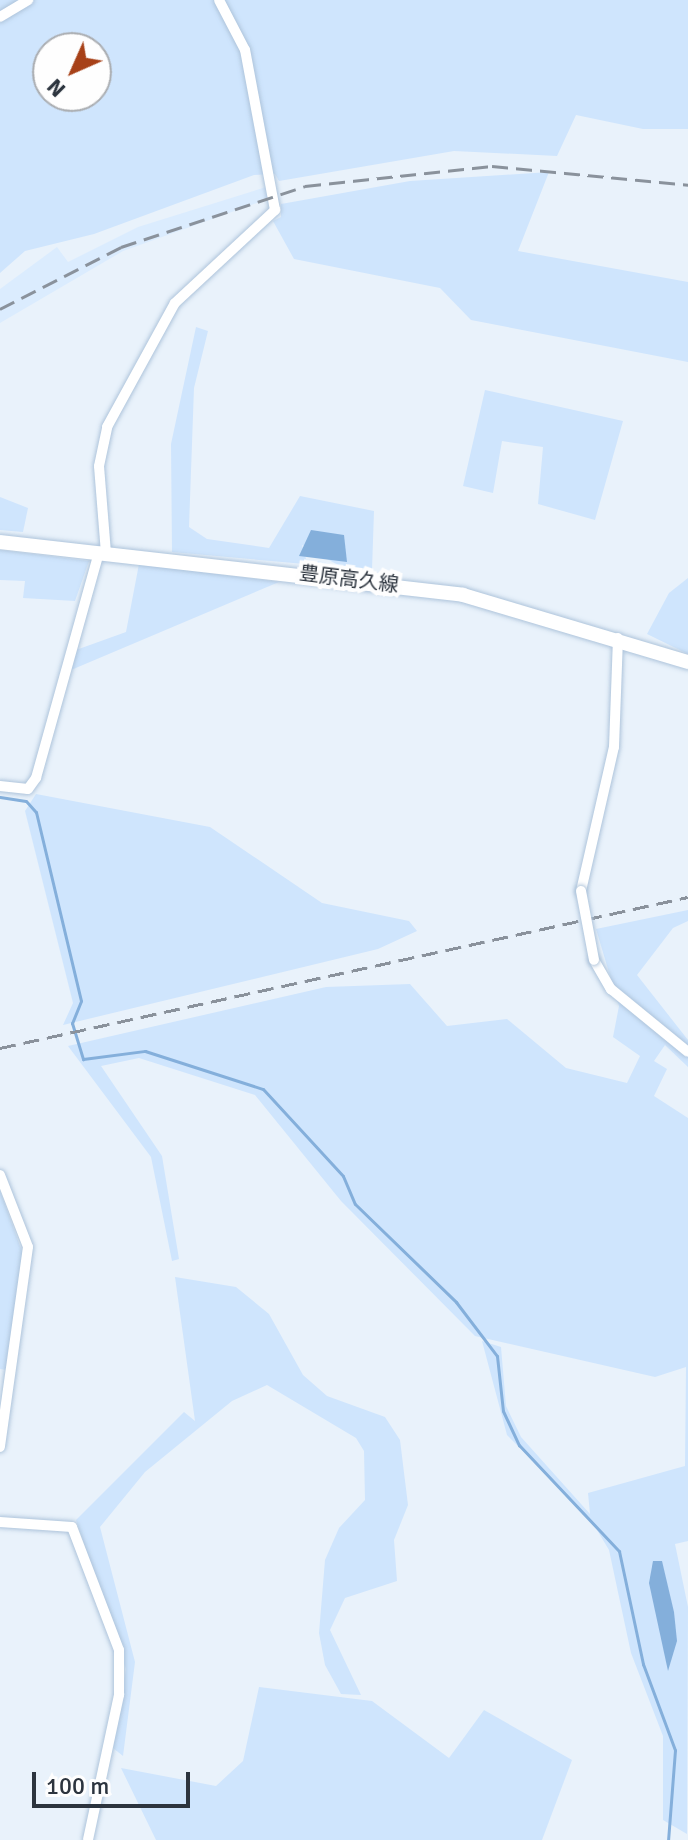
<!DOCTYPE html>
<html>
<head>
<meta charset="utf-8">
<style>
  body { margin:0 }
  #map { position:relative; width:688px; height:1840px; overflow:hidden; background:#e9f2fb; font-family:Signika,"Noto Sans JP",sans-serif }
  div>[style] { position:absolute }
  .built>* { inset:0; background:#dbecfe }
  .green>* { inset:0; background:#cfe5fd }
  .water>* { inset:0; background:#84afdb }
  .stream>* { height:3px; margin:-1.5px; padding:0 1.5px; transform-origin:1.5px; border-radius:1.5px; background:#84afdb }
  .roads { filter:drop-shadow(0 0 2px #aec4db) drop-shadow(0 0 2px #aec4db) }
  .street>* { height:10px; margin:-5px; padding:0 5px; transform-origin:5px; border-radius:5px; background:#fff }
  .secondary>* { height:14px; margin:-7px; padding:0 7px; transform-origin:7px; border-radius:7px; background:#fff }
  .rail>* { height:3px; margin-top:-1.5px; transform-origin:0; background:repeating-linear-gradient(90deg,#8a929c 0 16px,transparent 0 24px) }
  .bridges { filter:drop-shadow(0 0 2px #aec4db) drop-shadow(0 0 2px #aec4db) }
  .street-bridge>* { height:10px; margin:-5px; padding:0 5px; transform-origin:5px; border-radius:5px; background:#fff }
  span { translate:-50% -50%; white-space:nowrap; text-align:center; line-height:1.15; -webkit-text-stroke:8px #fefefe; paint-order:stroke }
  .street-label { font-size:20px; color:#2c343e }
  .north { position:absolute; left:32px; top:32px; width:80px; height:80px; box-sizing:border-box; background:#fefefe; border:2px solid #aaadb1; border-radius:50%; rotate:225deg; font-size:22px; font-weight:700; line-height:32px; text-align:center; color:#2c343e }
  .north::after { content:''; display:block; margin:auto; width:28px; height:36px; background:#a74118; clip-path:polygon(50% 0,100% 100%,50% 72%,0 100%) }
  .scale { position:absolute; left:32px; top:1772px; width:158px; height:36px; box-sizing:border-box; border:4px solid #2c343e; border-top:0; padding-left:10px; font-size:24px; line-height:28px; white-space:nowrap; color:#2c343e; -webkit-text-stroke:6px #fefefe; paint-order:stroke }
</style>
</head>
<body>
<div id="map">
  <div class="built">
    <div style="clip-path:polygon(266px 187px,268px 199px,123px 251px,0 323px,0 289px,57px 247px,68px 262px,138px 227px)"></div>
  </div>
  <div class="green">
    <div style="clip-path:polygon(evenodd,0 0,688px 0,688px 129px,643px 129px,576px 115px,557px 156px,454px 151px,279px 181px,275px 174px,254px 175px,94px 234px,25px 251px,0 273px,0 0,48px 48px,96px 48px,96px 96px,48px 96px,48px 48px)"></div>
    <div style="clip-path:polygon(549px 172px,518px 251px,688px 282px,688px 362px,471px 320px,440px 288px,294px 259px,273px 221px,281px 217px,281px 204px,410px 181px)"></div>
    <div style="clip-path:polygon(evenodd,196px 327px,208px 331px,194px 388px,189px 527px,207px 539px,269px 548px,300px 496px,374px 511px,372px 570px,172px 552px,171px 444px,196px 327px,302px 545px,338px 565px,306px 559px,302px 545px)"></div>
    <div style="clip-path:polygon(485px 390px,623px 421px,595px 520px,538px 504px,543px 447px,502px 441px,493px 493px,463px 486px)"></div>
    <div style="clip-path:polygon(0 497px,28px 508px,23px 532px,0 530px)"></div>
    <div style="clip-path:polygon(0 550px,89px 561px,75px 601px,23px 598px,25px 581px,0 580px)"></div>
    <div style="clip-path:polygon(139px 564px,279px 582px,71px 670px,76px 650px,126px 632px)"></div>
    <div style="clip-path:polygon(688px 578px,688px 654px,647px 634px,669px 593px)"></div>
    <div style="clip-path:polygon(36px 794px,210px 827px,322px 903px,409px 921px,417px 931px,378px 949px,63px 1025px,73px 1003px,25px 811px)"></div>
    <div style="clip-path:polygon(688px 910px,688px 921px,673px 928px,637px 975px,688px 1040px,688px 1067px,665px 1045px,654px 1061px,667px 1069px,654px 1096px,688px 1118px,688px 1541px,675px 1544px,688px 1607px,687px 1834px,663px 1820px,663px 1736px,631px 1653px,609px 1550px,591px 1520px,507px 1435px,482px 1341px,501px 1347px,506px 1406px,521px 1437px,590px 1514px,588px 1493px,685px 1466px,686px 1367px,655px 1377px,475px 1336px,341px 1201px,255px 1095px,139px 1058px,101px 1066px,162px 1156px,179px 1259px,172px 1261px,151px 1157px,68px 1046px,326px 987px,410px 984px,447px 1026px,507px 1019px,566px 1068px,627px 1083px,640px 1056px,613px 1037px,619px 1006px,596px 929px)"></div>
    <div style="clip-path:polygon(0 1191px,24px 1257px,7px 1370px,0 1369px)"></div>
    <div style="clip-path:polygon(175px 1277px,236px 1287px,269px 1314px,303px 1375px,327px 1396px,385px 1417px,400px 1440px,408px 1505px,394px 1540px,397px 1581px,345px 1598px,330px 1630px,361px 1695px,341px 1694px,325px 1665px,319px 1633px,325px 1560px,339px 1528px,365px 1500px,364px 1451px,356px 1438px,267px 1385px,232px 1401px,145px 1472px,100px 1527px,135px 1662px,123px 1756px,113px 1748px,126px 1669px,76px 1520px,184px 1412px,195px 1421px)"></div>
    <div style="clip-path:polygon(259px 1687px,372px 1701px,449px 1758px,484px 1710px,572px 1760px,542px 1840px,156px 1840px,121px 1768px,216px 1786px,243px 1761px)"></div>
  </div>
  <div class="water">
    <div style="clip-path:polygon(311px 530px,344px 535px,347px 562px,299px 556px)"></div>
    <div style="clip-path:polygon(653px 1561px,662px 1561px,674px 1612px,677px 1641px,668px 1671px,649px 1583px)"></div>
  </div>
  <div class="stream">
    <div style="left:0;top:797px;width:26px;rotate:9deg"></div>
    <div style="left:26px;top:801px;width:15px;rotate:48deg"></div>
    <div style="left:36px;top:812px;width:194px;rotate:76.6deg"></div>
    <div style="left:81px;top:1001px;width:24px;rotate:112deg"></div>
    <div style="left:72px;top:1023px;width:38px;rotate:73deg"></div>
    <div style="left:83px;top:1059px;width:63px;rotate:-7.4deg"></div>
    <div style="left:145px;top:1051px;width:124px;rotate:17.9deg"></div>
    <div style="left:263px;top:1089px;width:118px;rotate:47.4deg"></div>
    <div style="left:343px;top:1176px;width:30px;rotate:67deg"></div>
    <div style="left:355px;top:1204px;width:141px;rotate:44.1deg"></div>
    <div style="left:456px;top:1302px;width:68px;rotate:52.8deg"></div>
    <div style="left:497px;top:1356px;width:55px;rotate:83.8deg"></div>
    <div style="left:503px;top:1411px;width:38px;rotate:65deg"></div>
    <div style="left:519px;top:1445px;width:146px;rotate:46.7deg"></div>
    <div style="left:619px;top:1551px;width:116px;rotate:78deg"></div>
    <div style="left:643px;top:1664px;width:92px;rotate:69.6deg"></div>
    <div style="left:675px;top:1750px;width:90px;rotate:94.4deg"></div>
  </div>
  <div class="roads">
    <div class="street">
      <div style="left:0;top:17px;width:33px;rotate:-31deg"></div>
      <div style="left:106px;top:553px;width:87px;rotate:-94.6deg"></div>
      <div style="left:99px;top:466px;width:40px;rotate:-78deg"></div>
      <div style="left:107px;top:427px;width:141px;rotate:-61.3deg"></div>
      <div style="left:175px;top:303px;width:137px;rotate:-42.9deg"></div>
      <div style="left:275px;top:210px;width:163px;rotate:-100.6deg"></div>
      <div style="left:245px;top:50px;width:56px;rotate:-117.5deg"></div>
      <div style="left:0;top:786px;width:28px;rotate:6deg"></div>
      <div style="left:28px;top:789px;width:14px;rotate:-54deg"></div>
      <div style="left:36px;top:778px;width:235px;rotate:-74.4deg"></div>
      <div style="left:581px;top:891px;width:148px;rotate:-77.1deg"></div>
      <div style="left:614px;top:747px;width:109px;rotate:-87.9deg"></div>
      <div style="left:594px;top:960px;width:34px;rotate:60deg"></div>
      <div style="left:611px;top:989px;width:99px;rotate:39.3deg"></div>
      <div style="left:0;top:1175px;width:77px;rotate:68.7deg"></div>
      <div style="left:28px;top:1247px;width:202px;rotate:98deg"></div>
      <div style="left:0;top:1522px;width:72px;rotate:4deg"></div>
      <div style="left:72px;top:1527px;width:132px;rotate:69.1deg"></div>
      <div style="left:119px;top:1650px;width:45px;rotate:90deg"></div>
      <div style="left:119px;top:1695px;width:148px;rotate:102.1deg"></div>
    </div>
    <div class="secondary">
      <div style="left:0;top:542px;width:466px;rotate:6.5deg"></div>
      <div style="left:463px;top:595px;width:235px;rotate:16.6deg"></div>
    </div>
  </div>
  <div class="rail">
    <div style="left:0;top:309px;width:136px;rotate:-27.1deg"></div>
    <div style="left:121px;top:247px;width:194px;rotate:-18.3deg"></div>
    <div style="left:305px;top:186px;width:188px;rotate:-6.1deg"></div>
    <div style="left:492px;top:166px;width:197px;rotate:5.5deg"></div>
    <div style="left:0;top:1048px;width:704px;rotate:-12.38deg"></div>
  </div>
  <div class="bridges">
    <div class="street-bridge">
      <div style="left:581px;top:891px;width:70px;rotate:79.3deg"></div>
    </div>
  </div>
  <div class="street-label">
    <span style="left:349px;top:579px;rotate:7deg">豊原高久線</span>
  </div>
  <div class="north">N</div>
  <div class="scale">100 m</div>
</div>
</body>
</html>
